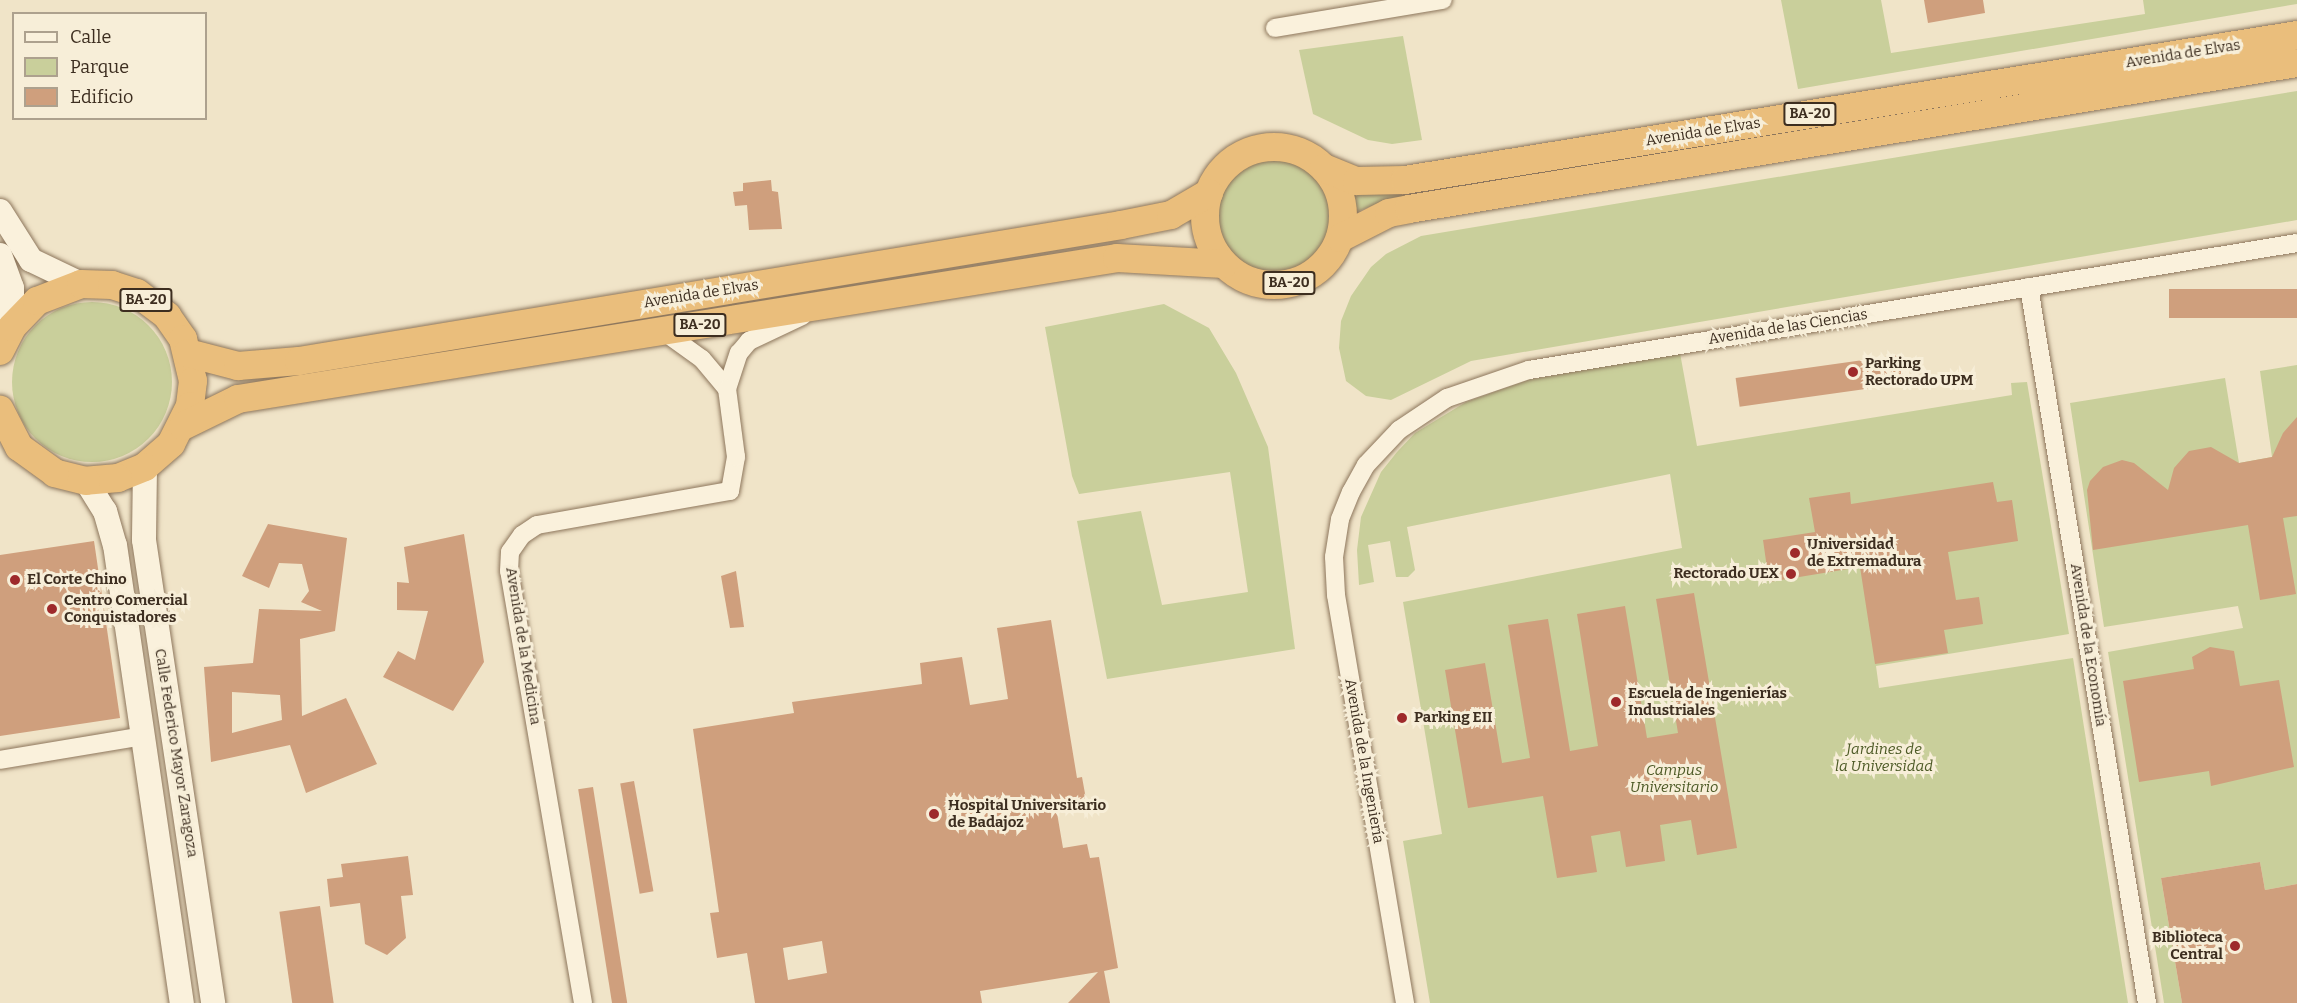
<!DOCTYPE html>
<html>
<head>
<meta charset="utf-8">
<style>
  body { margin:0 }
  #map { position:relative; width:2297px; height:1003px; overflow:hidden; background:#f0e4c8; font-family:Bitter,serif }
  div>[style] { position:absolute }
  .green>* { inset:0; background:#c9cf9b }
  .round { border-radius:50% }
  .building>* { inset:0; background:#cf9f7d; transform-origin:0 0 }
  .roads { filter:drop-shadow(0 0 2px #8d765c) drop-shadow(0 0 2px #8d765c) }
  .minor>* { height:18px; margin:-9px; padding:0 9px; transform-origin:9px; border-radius:9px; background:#faf1dc }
  .secondary>* { height:24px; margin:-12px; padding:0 12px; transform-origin:12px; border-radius:12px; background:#faf1dc }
  .trunk>* { height:28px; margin:-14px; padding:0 14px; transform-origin:14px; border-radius:14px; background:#eabe7c }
  .trunk>.ring { margin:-14px; padding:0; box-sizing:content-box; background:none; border:28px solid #eabe7c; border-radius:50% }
  .dots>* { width:16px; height:16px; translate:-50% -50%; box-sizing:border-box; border:3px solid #f7eed8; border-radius:50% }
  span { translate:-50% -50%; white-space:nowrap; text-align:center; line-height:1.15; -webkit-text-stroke:6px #f7eed8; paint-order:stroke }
  .shield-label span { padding:2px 4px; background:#f7eed8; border:2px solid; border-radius:4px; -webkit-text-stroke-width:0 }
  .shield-label { font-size:14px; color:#3d2e20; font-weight:700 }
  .street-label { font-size:15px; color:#3d2e20 }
  .poi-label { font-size:15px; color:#3d2e20; font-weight:700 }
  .left { translate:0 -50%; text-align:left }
  .right { translate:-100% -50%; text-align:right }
  .park-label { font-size:15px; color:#4d5a26; font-style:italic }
  .legend { position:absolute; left:12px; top:12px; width:195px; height:108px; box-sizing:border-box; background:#f7eed8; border:2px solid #ada18e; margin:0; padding:8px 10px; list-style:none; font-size:18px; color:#3d2e20 }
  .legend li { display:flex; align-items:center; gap:12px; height:30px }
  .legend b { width:30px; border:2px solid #ada18e }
</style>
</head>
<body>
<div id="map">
  <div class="green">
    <div style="clip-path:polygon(1781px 0,1881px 0,1891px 53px,2145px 14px,2143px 0,2297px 0,2297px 4px,1798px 89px)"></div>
    <div style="clip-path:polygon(1403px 36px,1422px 140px,1392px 144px,1368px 140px,1313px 114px,1299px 50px)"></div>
    <div style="clip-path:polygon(2297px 91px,2297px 220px,1471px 361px,1391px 400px,1366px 396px,1346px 381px,1339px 348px,1341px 321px,1351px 296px,1371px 267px,1386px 254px,1421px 236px)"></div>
    <div class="round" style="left:1216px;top:159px;width:114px;height:114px"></div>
    <div style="clip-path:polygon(1350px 192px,1364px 195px,1403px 192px,1404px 200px,1379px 203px,1354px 213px)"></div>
    <div class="round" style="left:12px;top:302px;width:160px;height:160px"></div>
    <div style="clip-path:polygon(1164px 304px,1209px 328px,1236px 373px,1268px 447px,1295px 649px,1107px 679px,1077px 521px,1141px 511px,1162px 605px,1248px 592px,1230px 472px,1079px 494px,1072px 476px,1045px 327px)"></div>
    <div style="clip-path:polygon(1680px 353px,1697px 446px,2012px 395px,2011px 383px,2027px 382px,2069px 634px,1876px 666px,1879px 688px,2073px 658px,2128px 1003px,1430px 1003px,1403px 841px,1442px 834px,1403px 602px,1682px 548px,1670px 474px,1407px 527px,1415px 570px,1408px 577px,1396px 577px,1390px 541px,1368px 545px,1374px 582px,1359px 585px,1357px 550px,1361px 517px,1381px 472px,1397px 452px,1415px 433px,1466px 402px,1528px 380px)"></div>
    <div style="clip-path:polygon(2297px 365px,2297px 884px,2265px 890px,2260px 862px,2161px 878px,2182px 1003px,2164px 1003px,2108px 652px,2243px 628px,2238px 606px,2104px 627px,2070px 403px,2225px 378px,2239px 463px,2272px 457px,2260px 371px)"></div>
  </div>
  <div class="building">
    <div style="clip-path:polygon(1924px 0,1983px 0,1985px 13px,1928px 23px)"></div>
    <div style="clip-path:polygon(771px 180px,772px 191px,778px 192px,782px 229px,749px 230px,747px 205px,735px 206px,733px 192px,743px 191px,743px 183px)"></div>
    <div style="left:2297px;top:289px;width:29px;height:128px;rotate:90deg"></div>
    <div style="left:1899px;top:355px;width:29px;height:165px;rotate:82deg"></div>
    <div style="clip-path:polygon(2297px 417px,2297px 516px,2283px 518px,2296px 594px,2260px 600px,2248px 525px,2093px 550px,2087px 490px,2090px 481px,2103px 467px,2122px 460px,2134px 463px,2168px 490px,2174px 468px,2189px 451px,2211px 447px,2239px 463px,2272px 457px,2283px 433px)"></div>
    <div style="clip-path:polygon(1993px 482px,1997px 502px,2012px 500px,2018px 541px,1948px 552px,1956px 600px,1979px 597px,1983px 624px,1944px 630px,1948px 653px,1875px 664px,1860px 567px,1769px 582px,1763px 540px,1815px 532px,1809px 498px,1850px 492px,1851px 504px)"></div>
    <div style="clip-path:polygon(evenodd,268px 524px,347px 538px,335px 631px,300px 639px,302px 716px,346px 698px,377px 764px,306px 793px,290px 745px,211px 762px,204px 667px,253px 663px,259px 609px,322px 611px,301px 602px,309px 591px,302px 564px,279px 563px,269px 588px,242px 576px,268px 524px,232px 692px,280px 695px,282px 720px,232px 733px,232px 692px)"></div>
    <div style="clip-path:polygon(464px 534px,484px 662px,453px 711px,383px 677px,398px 651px,415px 660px,428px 611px,397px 610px,397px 582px,409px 583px,404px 547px)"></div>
    <div style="clip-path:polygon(94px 541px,120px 718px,0 736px,0 555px)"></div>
    <div style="clip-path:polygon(736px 571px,744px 627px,730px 628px,721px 576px)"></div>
    <div style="clip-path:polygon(1694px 593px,1737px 848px,1697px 855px,1691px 820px,1660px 825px,1665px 861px,1626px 867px,1620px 831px,1591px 836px,1597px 872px,1557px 878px,1543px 796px,1468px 808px,1445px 670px,1485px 663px,1502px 763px,1530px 758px,1508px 625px,1548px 619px,1570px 751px,1598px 746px,1577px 614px,1625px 606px,1647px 738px,1678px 733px,1656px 599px)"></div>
    <div style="clip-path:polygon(evenodd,1051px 620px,1077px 778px,1082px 777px,1086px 799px,1086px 808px,1057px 813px,1063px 848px,1087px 844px,1090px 858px,1099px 857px,1118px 968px,1104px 971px,1110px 1003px,1068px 1003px,1098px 972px,980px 991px,982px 1003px,755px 1003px,747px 953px,717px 958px,710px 913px,719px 912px,693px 729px,794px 713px,792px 702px,922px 684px,920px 663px,962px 657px,970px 705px,1008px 699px,997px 628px,1051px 620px,822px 941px,827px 973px,788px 980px,783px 948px,822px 941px)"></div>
    <div style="clip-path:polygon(2210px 647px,2234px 651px,2240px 686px,2279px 680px,2294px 767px,2211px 786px,2209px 771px,2139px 782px,2123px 681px,2194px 669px,2192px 657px)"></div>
    <div style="left:634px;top:781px;width:112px;height:14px;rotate:80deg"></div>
    <div style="left:593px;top:787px;width:219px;height:15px;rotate:81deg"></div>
    <div style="clip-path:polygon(408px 856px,413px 895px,401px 896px,406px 938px,387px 955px,365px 944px,360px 903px,330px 907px,327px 879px,343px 877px,341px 864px)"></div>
    <div style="clip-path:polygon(2260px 862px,2265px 890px,2297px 884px,2297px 1003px,2182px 1003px,2161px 878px)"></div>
    <div style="left:320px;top:906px;width:98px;height:41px;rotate:82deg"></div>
  </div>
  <div class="roads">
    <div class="minor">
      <div style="left:1275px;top:28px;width:170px;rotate:-9.5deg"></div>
      <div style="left:2029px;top:287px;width:726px;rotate:80.64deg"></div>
      <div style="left:663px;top:331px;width:48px;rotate:35.7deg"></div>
      <div style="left:702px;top:359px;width:39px;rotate:50deg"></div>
      <div style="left:727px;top:389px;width:38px;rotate:-72deg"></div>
      <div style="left:739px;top:353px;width:16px;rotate:-50deg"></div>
      <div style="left:749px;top:341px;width:59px;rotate:-25.3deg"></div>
      <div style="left:0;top:760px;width:145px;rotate:-9.5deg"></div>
      <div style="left:583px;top:1003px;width:438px;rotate:-99.7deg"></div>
      <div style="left:509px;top:571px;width:19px;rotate:-87deg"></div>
      <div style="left:510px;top:552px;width:21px;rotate:-55deg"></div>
      <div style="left:522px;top:535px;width:18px;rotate:-34deg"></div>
      <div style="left:537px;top:525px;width:196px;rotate:-10deg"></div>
      <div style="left:730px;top:491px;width:35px;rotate:-80deg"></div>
      <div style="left:736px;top:457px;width:69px;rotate:-97.5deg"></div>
      <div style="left:1405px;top:1003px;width:414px;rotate:-99.6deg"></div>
      <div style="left:1336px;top:595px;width:38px;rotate:-93deg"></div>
      <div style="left:1334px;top:557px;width:38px;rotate:-81deg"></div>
      <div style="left:1340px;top:519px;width:29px;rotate:-68deg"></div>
      <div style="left:1351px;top:492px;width:31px;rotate:-61deg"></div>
      <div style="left:1366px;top:465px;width:48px;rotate:-46.7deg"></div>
      <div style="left:1399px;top:430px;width:58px;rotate:-33.7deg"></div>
      <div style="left:1447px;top:398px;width:87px;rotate:-18.9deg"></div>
      <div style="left:1529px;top:370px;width:778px;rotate:-9.39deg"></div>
    </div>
    <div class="secondary">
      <div style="left:0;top:211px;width:58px;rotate:57.7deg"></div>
      <div style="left:31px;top:260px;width:55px;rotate:25.6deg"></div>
      <div style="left:0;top:255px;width:35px;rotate:70deg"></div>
      <div style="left:12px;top:288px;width:39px;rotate:90deg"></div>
      <div style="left:145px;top:467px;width:73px;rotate:90.8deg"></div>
      <div style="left:144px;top:540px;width:468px;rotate:81.5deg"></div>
      <div style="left:86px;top:481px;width:36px;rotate:58deg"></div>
      <div style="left:105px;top:511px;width:35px;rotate:74deg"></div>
      <div style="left:115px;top:545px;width:463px;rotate:81.7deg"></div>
    </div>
    <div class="trunk">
      <div class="ring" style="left:1205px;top:147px;width:110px;height:110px"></div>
      <div style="left:1324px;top:168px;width:35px;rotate:22deg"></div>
      <div style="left:1357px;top:181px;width:48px;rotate:-1.2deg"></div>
      <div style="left:1405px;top:180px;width:904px;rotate:-9.23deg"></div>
      <div style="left:1340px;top:238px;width:55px;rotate:-27deg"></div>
      <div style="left:1389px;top:213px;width:20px;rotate:-11deg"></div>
      <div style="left:1409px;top:209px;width:900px;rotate:-9.34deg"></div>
      <div style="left:0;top:351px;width:27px;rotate:-63deg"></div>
      <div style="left:12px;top:327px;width:36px;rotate:-46deg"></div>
      <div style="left:37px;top:301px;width:47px;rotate:-21.1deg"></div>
      <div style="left:81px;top:284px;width:31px;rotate:2deg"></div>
      <div style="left:112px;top:285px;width:26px;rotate:18deg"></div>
      <div style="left:137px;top:293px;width:38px;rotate:37deg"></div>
      <div style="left:167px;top:316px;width:28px;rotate:55deg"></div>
      <div style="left:183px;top:339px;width:43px;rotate:76.6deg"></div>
      <div style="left:193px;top:381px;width:25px;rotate:97deg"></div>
      <div style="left:190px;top:406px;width:42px;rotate:116.6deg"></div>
      <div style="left:171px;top:444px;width:35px;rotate:139deg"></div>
      <div style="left:145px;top:467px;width:29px;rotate:158deg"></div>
      <div style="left:118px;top:478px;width:32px;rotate:175deg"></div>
      <div style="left:86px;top:481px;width:32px;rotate:-166deg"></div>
      <div style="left:55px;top:473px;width:44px;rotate:-144.2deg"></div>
      <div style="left:19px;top:447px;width:42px;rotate:-117.2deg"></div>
      <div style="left:188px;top:353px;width:52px;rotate:14.6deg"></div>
      <div style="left:238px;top:366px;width:61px;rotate:-4.7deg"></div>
      <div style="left:299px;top:361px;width:833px;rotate:-9.39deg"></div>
      <div style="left:1121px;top:225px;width:51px;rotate:-11.3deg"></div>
      <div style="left:1171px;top:215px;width:44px;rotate:-30.1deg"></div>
      <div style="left:183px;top:426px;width:61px;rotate:-26.1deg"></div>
      <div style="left:238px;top:399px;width:890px;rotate:-9.11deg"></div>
      <div style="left:1117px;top:258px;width:107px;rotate:3.2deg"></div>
    </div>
  </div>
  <div class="dots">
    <div style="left:1853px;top:372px;background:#9e2a2b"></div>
    <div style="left:1795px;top:553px;background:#9e2a2b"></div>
    <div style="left:1791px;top:574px;background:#9e2a2b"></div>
    <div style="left:15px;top:580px;background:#9e2a2b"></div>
    <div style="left:52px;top:609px;background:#9e2a2b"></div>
    <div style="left:1616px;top:702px;background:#9e2a2b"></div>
    <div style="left:1402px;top:718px;background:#9e2a2b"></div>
    <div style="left:934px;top:814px;background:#9e2a2b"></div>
    <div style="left:2235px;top:946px;background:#9e2a2b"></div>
  </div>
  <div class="shield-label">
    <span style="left:1810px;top:114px">BA-20</span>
    <span style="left:1289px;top:283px">BA-20</span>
    <span style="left:146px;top:300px">BA-20</span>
    <span style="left:700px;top:325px">BA-20</span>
  </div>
  <div class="street-label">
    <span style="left:2183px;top:54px;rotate:-9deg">Avenida de Elvas</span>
    <span style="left:1703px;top:132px;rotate:-9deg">Avenida de Elvas</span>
    <span style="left:701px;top:294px;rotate:-9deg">Avenida de Elvas</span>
    <span style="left:1788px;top:327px;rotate:-9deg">Avenida de las Ciencias</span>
    <span style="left:2088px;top:645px;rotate:81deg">Avenida de la Economía</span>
    <span style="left:523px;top:646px;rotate:81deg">Avenida de la Medicina</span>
    <span style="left:176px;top:753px;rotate:81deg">Calle Federico Mayor Zaragoza</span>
    <span style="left:1364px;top:761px;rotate:80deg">Avenida de la Ingeniería</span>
  </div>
  <div class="poi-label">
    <span class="left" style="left:1865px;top:372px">Parking<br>Rectorado UPM</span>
    <span class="left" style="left:1807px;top:553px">Universidad<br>de Extremadura</span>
    <span class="right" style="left:1779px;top:574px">Rectorado UEX</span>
    <span class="left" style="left:27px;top:580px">El Corte Chino</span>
    <span class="left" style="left:64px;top:609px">Centro Comercial<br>Conquistadores</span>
    <span class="left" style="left:1628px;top:702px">Escuela de Ingenierías<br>Industriales</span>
    <span class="left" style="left:1414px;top:718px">Parking EII</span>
    <span class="left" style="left:948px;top:814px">Hospital Universitario<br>de Badajoz</span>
    <span class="right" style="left:2223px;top:946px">Biblioteca<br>Central</span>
  </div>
  <div class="park-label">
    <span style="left:1884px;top:758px">Jardines de<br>la Universidad</span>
    <span style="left:1674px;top:779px">Campus<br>Universitario</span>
  </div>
  <ul class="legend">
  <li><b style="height:8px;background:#faf1dc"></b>Calle</li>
  <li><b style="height:16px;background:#c9cf9b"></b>Parque</li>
  <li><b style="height:16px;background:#cf9f7d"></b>Edificio</li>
  </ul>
</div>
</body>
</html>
